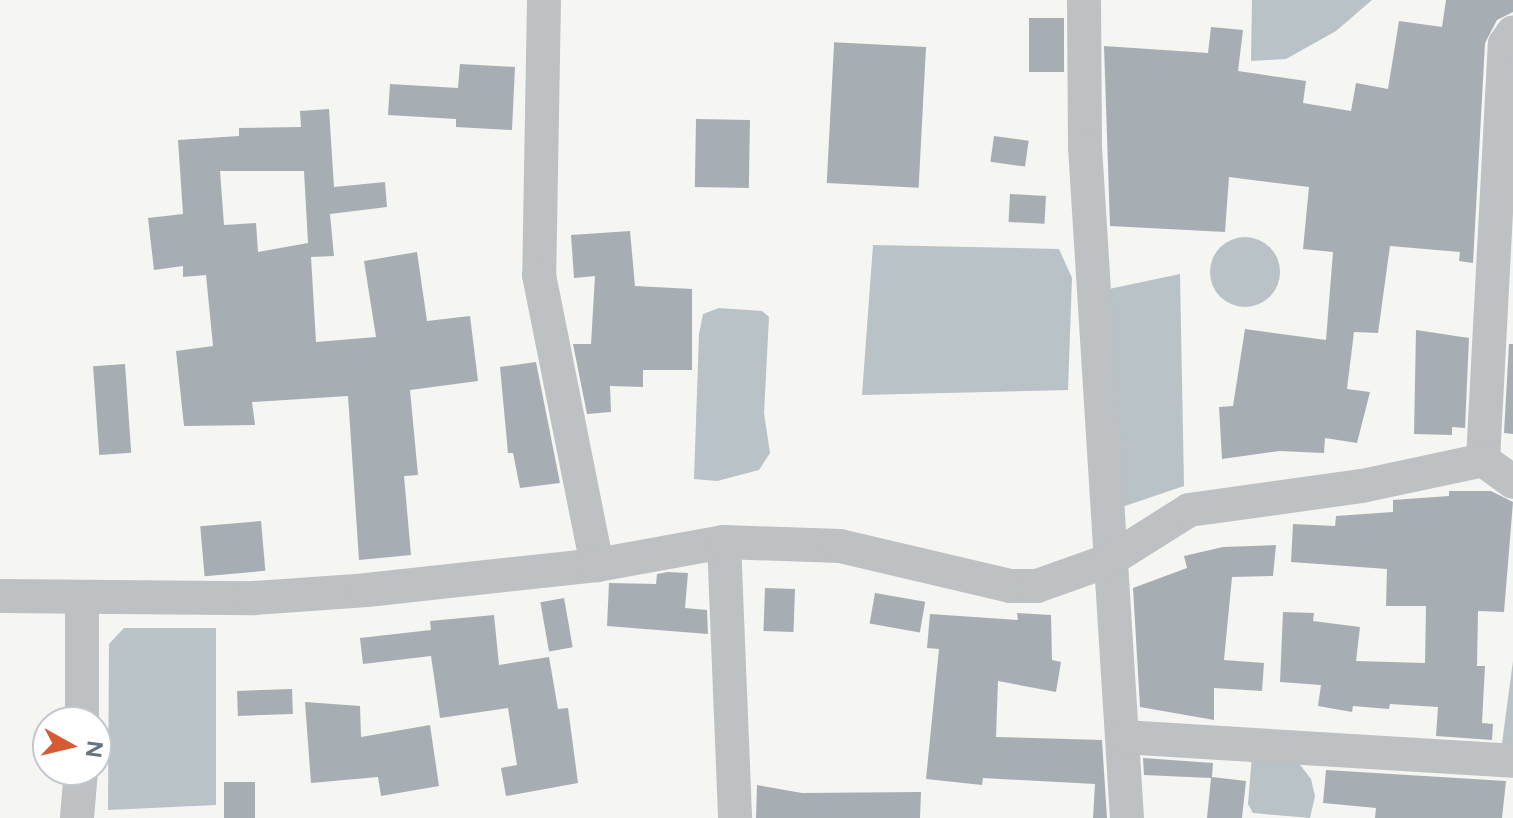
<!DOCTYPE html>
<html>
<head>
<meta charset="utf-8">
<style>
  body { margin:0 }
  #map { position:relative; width:1513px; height:818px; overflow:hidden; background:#f5f5f2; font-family:Figtree,sans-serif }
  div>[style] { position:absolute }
  .water>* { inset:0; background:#b8c2c7 }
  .round { border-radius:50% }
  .building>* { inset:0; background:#a7aeb3; transform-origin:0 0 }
  .minor>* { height:34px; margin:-17px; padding:0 17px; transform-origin:17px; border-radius:17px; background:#bdc1c4 }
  span { translate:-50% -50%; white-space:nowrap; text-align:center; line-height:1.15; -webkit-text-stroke:8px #fff; paint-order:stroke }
  .north { position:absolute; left:32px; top:706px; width:80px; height:80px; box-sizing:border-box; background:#fff; border:2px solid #c2c8cd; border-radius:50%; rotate:98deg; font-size:22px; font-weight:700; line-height:32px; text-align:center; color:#677581 }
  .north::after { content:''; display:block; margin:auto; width:28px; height:36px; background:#d65b32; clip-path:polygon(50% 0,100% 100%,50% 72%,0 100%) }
</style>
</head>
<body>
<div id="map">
  <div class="water">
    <div style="clip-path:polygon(1252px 0,1372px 0,1336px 31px,1286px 59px,1251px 61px)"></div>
    <div class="round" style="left:1210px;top:237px;width:70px;height:70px"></div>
    <div style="clip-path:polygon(873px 245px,1059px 249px,1072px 278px,1068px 390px,862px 395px)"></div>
    <div style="clip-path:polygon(1180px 274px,1184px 486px,1119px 508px,1109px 289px)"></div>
    <div style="clip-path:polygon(719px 308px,762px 311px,769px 317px,764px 413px,770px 453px,759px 470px,717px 481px,694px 479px,699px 334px,703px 314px)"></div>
    <div style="clip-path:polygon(124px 628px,216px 628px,216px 805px,108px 810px,109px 644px)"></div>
    <div style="clip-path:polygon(1513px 661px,1513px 752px,1501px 751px)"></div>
    <div style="clip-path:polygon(1252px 755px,1294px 757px,1311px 779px,1315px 796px,1310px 818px,1253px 813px,1248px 804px)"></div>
  </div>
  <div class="building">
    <div style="clip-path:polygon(1446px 0,1513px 0,1513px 12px,1497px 20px,1485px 43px,1473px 263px,1459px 261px,1460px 252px,1390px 246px,1378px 333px,1354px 332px,1347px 389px,1370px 392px,1357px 443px,1325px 438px,1324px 453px,1279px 451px,1222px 459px,1219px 407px,1233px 406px,1245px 329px,1326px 340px,1333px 252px,1303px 249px,1309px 187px,1229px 177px,1225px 232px,1110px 226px,1104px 46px,1208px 53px,1211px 27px,1243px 30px,1238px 71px,1306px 81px,1303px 103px,1351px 111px,1356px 83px,1388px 89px,1399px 21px,1442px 27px)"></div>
    <div style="left:1064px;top:18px;width:54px;height:35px;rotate:90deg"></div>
    <div style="left:926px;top:47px;width:141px;height:92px;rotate:93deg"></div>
    <div style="clip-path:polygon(460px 64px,515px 67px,512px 130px,456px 127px,456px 119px,388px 115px,390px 84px,458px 88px)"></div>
    <div style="clip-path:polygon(evenodd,329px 109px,334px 187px,385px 182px,387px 207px,330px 214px,334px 256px,311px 257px,316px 342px,376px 337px,364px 261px,417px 252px,427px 321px,470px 316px,478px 381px,410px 390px,418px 475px,404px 476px,411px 555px,359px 560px,348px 396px,252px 402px,255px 425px,184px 426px,176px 351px,213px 346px,206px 275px,183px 277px,183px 266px,154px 270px,148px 218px,183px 214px,178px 140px,239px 136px,239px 128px,301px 127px,300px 111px,329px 109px,220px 171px,304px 171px,308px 243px,258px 252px,256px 223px,224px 225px,220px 171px)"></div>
    <div style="left:696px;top:119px;width:54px;height:68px;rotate:1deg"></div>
    <div style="left:994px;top:136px;width:35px;height:26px;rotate:8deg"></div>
    <div style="left:1010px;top:194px;width:36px;height:28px;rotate:3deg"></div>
    <div style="clip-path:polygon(630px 231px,635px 286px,692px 289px,692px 370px,643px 370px,643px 387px,610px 386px,611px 412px,587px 414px,573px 344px,591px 344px,595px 276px,574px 278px,571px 235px)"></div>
    <div style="clip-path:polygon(1416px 330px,1469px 338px,1465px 428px,1452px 427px,1452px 435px,1414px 434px)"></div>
    <div style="clip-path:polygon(1509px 344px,1513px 344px,1513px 434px,1504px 433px)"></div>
    <div style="clip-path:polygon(536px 362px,560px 483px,520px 488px,513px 453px,508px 453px,500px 367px)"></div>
    <div style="left:125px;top:364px;width:89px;height:32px;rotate:86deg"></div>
    <div style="clip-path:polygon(1449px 491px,1491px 491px,1513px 502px,1504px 612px,1478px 611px,1477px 666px,1485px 666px,1482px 723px,1493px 724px,1492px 740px,1436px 736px,1438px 707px,1390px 704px,1389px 709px,1353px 706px,1352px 712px,1318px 706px,1321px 685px,1280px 682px,1283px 612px,1314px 613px,1313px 621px,1360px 627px,1356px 661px,1425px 663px,1426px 606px,1386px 606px,1387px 569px,1291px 562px,1293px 524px,1335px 526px,1336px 516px,1393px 512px,1393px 500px,1449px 496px)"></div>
    <div style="left:261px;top:521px;width:50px;height:61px;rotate:85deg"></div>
    <div style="clip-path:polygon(1276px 545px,1273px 576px,1232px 577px,1224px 660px,1264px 663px,1262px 691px,1214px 688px,1214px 720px,1140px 707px,1133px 588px,1187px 568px,1184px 556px,1223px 547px)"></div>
    <div style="clip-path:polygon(668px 572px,688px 573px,685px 608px,707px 610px,708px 634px,607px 626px,609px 583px,656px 584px,657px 574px)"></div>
    <div style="left:765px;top:588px;width:30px;height:43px;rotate:2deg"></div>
    <div style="left:875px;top:593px;width:51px;height:31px;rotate:10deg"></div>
    <div style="left:564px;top:598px;width:50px;height:24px;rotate:80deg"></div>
    <div style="clip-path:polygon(1017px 613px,1051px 615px,1052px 660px,1061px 662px,1056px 692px,998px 681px,996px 737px,1102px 740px,1107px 818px,1093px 818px,1095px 784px,983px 778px,982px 785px,926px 779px,939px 649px,927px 648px,930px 614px,1018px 620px)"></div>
    <div style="clip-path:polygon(494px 615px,499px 665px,549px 657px,558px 709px,568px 708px,578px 783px,506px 796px,501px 768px,517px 765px,508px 708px,440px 718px,431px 656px,363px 664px,360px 638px,431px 630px,430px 621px)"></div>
    <div style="left:292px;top:689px;width:25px;height:55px;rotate:88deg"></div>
    <div style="clip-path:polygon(305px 702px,360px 706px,361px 737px,430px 725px,439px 786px,381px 796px,378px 777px,311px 783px)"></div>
    <div style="clip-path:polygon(1143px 758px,1213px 763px,1212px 777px,1246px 781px,1242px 818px,1207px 818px,1211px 778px,1144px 775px)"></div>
    <div style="clip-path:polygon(1326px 770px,1506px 781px,1502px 818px,1375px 818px,1376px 808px,1323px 803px)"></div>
    <div style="left:224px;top:782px;width:31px;height:36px"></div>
    <div style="clip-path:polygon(757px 785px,802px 793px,921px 792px,920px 818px,756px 818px)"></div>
  </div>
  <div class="minor">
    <div style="left:544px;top:0;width:275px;rotate:91deg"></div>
    <div style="left:539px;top:275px;width:296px;rotate:78.7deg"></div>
    <div style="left:1084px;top:0;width:147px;rotate:89.6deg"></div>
    <div style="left:1085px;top:147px;width:672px;rotate:86.42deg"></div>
    <div style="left:1483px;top:460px;width:417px;rotate:-87deg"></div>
    <div style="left:1505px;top:44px;width:14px;rotate:-56deg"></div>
    <div style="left:724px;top:542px;width:276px;rotate:87.7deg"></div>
    <div style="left:0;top:596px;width:254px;rotate:0.5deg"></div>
    <div style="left:254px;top:598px;width:113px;rotate:-4deg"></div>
    <div style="left:367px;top:590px;width:231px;rotate:-6.2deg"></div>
    <div style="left:597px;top:565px;width:129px;rotate:-10.3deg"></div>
    <div style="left:724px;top:542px;width:116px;rotate:2deg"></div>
    <div style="left:840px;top:546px;width:175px;rotate:13.2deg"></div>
    <div style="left:1010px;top:586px;width:27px"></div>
    <div style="left:1037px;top:586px;width:77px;rotate:-19.6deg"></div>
    <div style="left:1110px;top:560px;width:93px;rotate:-32.3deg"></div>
    <div style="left:1189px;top:510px;width:175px;rotate:-7.9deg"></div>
    <div style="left:1362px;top:486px;width:124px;rotate:-12.1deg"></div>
    <div style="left:1483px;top:460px;width:37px;rotate:36deg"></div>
    <div style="left:82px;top:722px;width:124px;rotate:-90deg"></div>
    <div style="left:1123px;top:737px;width:391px;rotate:3.5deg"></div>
    <div style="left:77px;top:818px;width:48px;rotate:-85.2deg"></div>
  </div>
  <div class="north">N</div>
</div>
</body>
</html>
